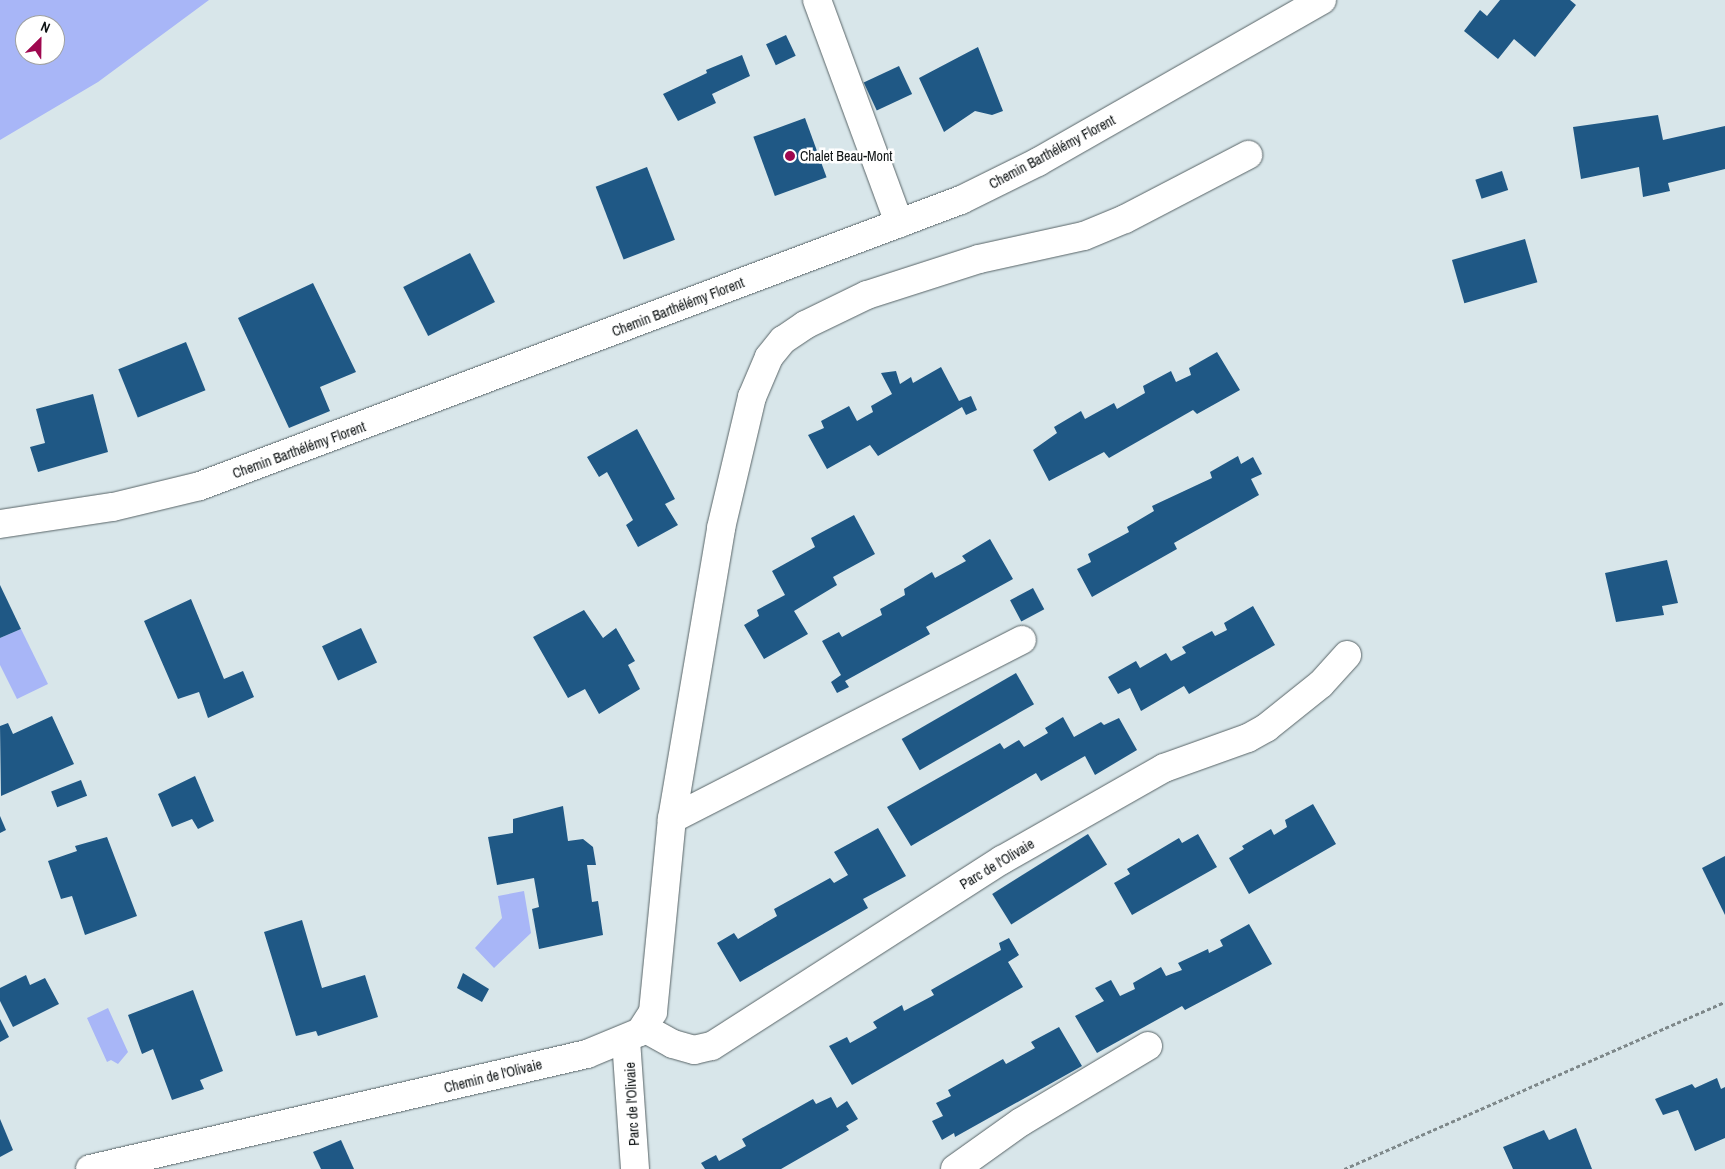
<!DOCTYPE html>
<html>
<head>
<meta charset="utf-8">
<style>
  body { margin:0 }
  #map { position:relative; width:1725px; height:1169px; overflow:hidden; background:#d8e6ea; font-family:"Archivo Narrow",sans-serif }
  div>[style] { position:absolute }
  .water>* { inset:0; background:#a8b6f7 }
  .building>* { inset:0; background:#1f5885; transform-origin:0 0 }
  .path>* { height:3px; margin-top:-1.5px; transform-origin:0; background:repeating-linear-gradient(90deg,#7e888a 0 4px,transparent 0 6.5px) }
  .roads { filter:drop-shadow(0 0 1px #586467) drop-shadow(0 0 1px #586467) }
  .minor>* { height:28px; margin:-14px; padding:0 14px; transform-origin:14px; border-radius:14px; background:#fff }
  .dots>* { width:14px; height:14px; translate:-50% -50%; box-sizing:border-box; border:2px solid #fff; border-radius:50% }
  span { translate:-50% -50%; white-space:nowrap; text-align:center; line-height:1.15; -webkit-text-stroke:5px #fff; paint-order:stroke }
  .street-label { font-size:14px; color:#0e1314 }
  .poi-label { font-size:14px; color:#0e1314 }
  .left { translate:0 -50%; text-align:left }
  .north { position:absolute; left:15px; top:15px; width:50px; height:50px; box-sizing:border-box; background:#fff; border:1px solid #9fa1a1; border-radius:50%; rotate:23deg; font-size:14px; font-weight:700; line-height:20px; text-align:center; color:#0e1314 }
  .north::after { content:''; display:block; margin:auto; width:18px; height:22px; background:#9f084f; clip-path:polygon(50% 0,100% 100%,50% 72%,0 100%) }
</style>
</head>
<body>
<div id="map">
  <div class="water">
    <div style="clip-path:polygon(evenodd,0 0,209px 0,98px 82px,0 140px,0 0,25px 25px,55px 25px,55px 55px,25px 55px,25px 25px)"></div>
    <div style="clip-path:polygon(21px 629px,48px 684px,17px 699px,0 665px,0 638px)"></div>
    <div style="clip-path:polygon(524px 891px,531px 933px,494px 968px,475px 948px,502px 918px,498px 896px)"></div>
    <div style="clip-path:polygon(108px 1008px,128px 1052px,118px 1064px,111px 1060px,107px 1062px,87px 1018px)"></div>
  </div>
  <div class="building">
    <div style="clip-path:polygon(1500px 0,1570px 0,1576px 5px,1535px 57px,1514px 39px,1498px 59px,1464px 31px,1480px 10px,1487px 16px)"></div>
    <div style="left:786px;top:35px;width:23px;height:22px;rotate:65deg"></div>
    <div style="clip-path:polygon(978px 47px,1003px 111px,992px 115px,975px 111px,944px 132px,919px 78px)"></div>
    <div style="clip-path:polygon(742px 55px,750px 76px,712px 94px,716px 103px,678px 121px,663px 94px,707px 73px,706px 70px)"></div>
    <div style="left:899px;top:66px;width:31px;height:39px;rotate:65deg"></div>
    <div style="clip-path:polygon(1658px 115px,1663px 140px,1725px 126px,1725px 169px,1668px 183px,1670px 191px,1643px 197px,1639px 167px,1581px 179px,1573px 127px)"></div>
    <div style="left:805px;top:118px;width:63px;height:55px;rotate:70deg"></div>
    <div style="left:647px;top:167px;width:78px;height:55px;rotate:69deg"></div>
    <div style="left:1502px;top:171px;width:20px;height:28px;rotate:72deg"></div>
    <div style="left:1525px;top:239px;width:45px;height:76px;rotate:74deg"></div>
    <div style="left:470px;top:253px;width:55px;height:75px;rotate:63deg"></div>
    <div style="clip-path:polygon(313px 283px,356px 372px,320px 387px,330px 411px,289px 428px,238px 318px)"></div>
    <div style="left:186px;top:342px;width:52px;height:73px;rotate:68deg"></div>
    <div style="clip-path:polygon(1217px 352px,1240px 390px,1197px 414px,1193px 410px,1109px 458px,1104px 452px,1049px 481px,1033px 450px,1057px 433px,1054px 427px,1081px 411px,1085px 419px,1114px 403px,1117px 409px,1145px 393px,1143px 386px,1171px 371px,1176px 382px,1191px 375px,1189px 368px)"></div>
    <div style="clip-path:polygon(941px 367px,959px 401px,971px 396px,977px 410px,966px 415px,962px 407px,878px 456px,870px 445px,827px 469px,808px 435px,824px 428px,821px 421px,849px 406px,857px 421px,873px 412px,871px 406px,892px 394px,881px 373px,896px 371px,900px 384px,911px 377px,913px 383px)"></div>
    <div style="clip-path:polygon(93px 394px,108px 452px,38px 472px,30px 447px,45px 443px,36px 409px)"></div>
    <div style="clip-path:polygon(637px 429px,675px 499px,665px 504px,678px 525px,638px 547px,626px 525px,633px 520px,607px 472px,599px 477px,587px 457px)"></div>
    <div style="clip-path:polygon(1238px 456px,1241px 464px,1253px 457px,1262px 474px,1251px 479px,1259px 495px,1174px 543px,1177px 549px,1092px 597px,1077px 569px,1091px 562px,1088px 554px,1129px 532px,1127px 527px,1154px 511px,1152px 506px,1212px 478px,1210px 472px)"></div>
    <div style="clip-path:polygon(854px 515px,875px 554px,833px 577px,837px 585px,794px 611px,808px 634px,764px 659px,744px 625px,759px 616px,757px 610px,785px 595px,772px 571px,815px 547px,811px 538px)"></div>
    <div style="clip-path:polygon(990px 539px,1013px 579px,926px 627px,930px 634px,845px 681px,849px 687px,837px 693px,831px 682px,841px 675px,822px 641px,839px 632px,842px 637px,882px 615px,880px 609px,905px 595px,904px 589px,932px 572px,935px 578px,966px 561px,962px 556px)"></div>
    <div style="clip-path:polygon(1667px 560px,1678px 603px,1662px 606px,1664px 615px,1616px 622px,1605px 573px)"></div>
    <div style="clip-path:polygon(0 585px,21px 629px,0 638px)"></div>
    <div style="left:1033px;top:588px;width:24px;height:26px;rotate:62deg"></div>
    <div style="clip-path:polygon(191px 599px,224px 679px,243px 671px,254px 697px,208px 718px,199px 692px,178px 699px,144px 621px)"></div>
    <div style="clip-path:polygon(1253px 606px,1275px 645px,1189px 694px,1184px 686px,1141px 711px,1130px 688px,1118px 694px,1108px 677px,1136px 661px,1140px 668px,1166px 653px,1171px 661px,1186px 653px,1182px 647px,1212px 631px,1215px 636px,1227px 630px,1224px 623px)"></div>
    <div style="clip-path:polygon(584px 610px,603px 638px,616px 628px,635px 661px,628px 665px,640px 689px,599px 714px,585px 689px,568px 698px,533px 637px)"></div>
    <div style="left:361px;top:628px;width:38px;height:43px;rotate:65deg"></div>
    <div style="left:1016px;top:673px;width:36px;height:132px;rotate:60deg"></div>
    <div style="clip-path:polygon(52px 716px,74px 764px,1px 796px,0 726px,8px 723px,13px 734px)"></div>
    <div style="clip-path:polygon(1063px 717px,1074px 737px,1101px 722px,1104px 725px,1119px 718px,1137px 750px,1095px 775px,1085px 756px,1041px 781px,1036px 773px,911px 846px,887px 807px,1000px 743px,1004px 749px,1019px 740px,1024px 747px,1048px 733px,1045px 728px)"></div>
    <div style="clip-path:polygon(195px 776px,214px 821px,198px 829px,192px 819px,172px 827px,158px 794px)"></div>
    <div style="left:81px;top:780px;width:17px;height:32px;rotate:69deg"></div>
    <div style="clip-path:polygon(1313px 804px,1336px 844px,1249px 894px,1229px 858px,1244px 849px,1242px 846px,1271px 829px,1274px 835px,1287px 827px,1285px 820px)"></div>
    <div style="clip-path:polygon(563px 806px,568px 841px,583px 839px,593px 847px,596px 865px,587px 865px,592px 902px,598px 901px,603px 935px,539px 949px,532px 909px,539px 907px,534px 878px,497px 885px,488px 837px,513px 833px,513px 819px)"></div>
    <div style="clip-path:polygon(0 816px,6px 830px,0 833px)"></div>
    <div style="clip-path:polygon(878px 828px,906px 876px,863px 899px,868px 908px,740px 982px,717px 943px,734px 933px,738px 939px,777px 916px,774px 909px,830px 878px,834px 883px,848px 875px,834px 852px)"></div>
    <div style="left:1088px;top:834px;width:36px;height:113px;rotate:58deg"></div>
    <div style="clip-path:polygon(1198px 834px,1217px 867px,1132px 915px,1114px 883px,1130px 874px,1127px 869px,1179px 838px,1182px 843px)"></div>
    <div style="clip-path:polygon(107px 837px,137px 916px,85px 935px,72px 896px,61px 899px,48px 861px,77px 851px,75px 846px)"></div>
    <div style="clip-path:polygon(1725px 856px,1725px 915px,1702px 868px)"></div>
    <div style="clip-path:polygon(302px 920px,322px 988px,365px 975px,378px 1017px,318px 1036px,316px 1031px,296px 1036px,264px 932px)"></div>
    <div style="clip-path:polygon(1249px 924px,1272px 964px,1185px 1010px,1182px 1006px,1097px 1053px,1075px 1016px,1104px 1001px,1095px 988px,1111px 980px,1120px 996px,1135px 989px,1133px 983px,1161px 967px,1166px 976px,1182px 970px,1178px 963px,1208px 949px,1209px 953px,1223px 946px,1220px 940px)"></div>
    <div style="clip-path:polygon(1009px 938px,1019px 955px,1008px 962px,1023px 987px,852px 1085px,829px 1046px,847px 1037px,850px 1043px,877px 1028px,873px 1022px,902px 1005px,904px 1011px,934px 995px,931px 990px,1001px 950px,999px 943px)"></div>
    <div style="clip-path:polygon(463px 973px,489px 989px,482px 1002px,457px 988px)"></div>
    <div style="clip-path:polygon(26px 975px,30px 985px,45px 978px,59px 1004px,13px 1027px,0 1001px,0 988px)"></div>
    <div style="clip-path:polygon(193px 990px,223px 1071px,200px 1080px,204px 1089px,172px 1100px,153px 1049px,142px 1054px,128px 1015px)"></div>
    <div style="clip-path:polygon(0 1019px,9px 1037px,0 1042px)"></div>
    <div style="clip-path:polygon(1059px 1027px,1082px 1066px,955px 1137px,954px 1133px,942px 1140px,932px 1121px,943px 1116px,936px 1103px,951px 1096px,948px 1090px,1003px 1059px,1006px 1064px,1035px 1048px,1031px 1042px)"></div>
    <div style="clip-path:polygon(1717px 1078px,1721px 1089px,1725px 1087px,1725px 1138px,1695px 1151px,1678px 1110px,1663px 1115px,1655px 1099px,1692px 1084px,1695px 1088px)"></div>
    <div style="clip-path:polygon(831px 1097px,837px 1108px,847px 1101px,858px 1119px,846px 1126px,849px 1130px,781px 1169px,705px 1169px,701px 1163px,716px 1155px,719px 1161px,746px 1146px,742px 1139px,813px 1099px,816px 1104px)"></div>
    <div style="clip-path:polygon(0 1119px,13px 1150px,0 1157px)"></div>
    <div style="clip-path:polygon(1576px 1128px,1592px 1169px,1513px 1169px,1503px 1147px,1544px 1130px,1549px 1140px)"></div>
    <div style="clip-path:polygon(341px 1140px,354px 1169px,321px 1169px,313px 1152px)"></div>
  </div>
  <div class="path">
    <div style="left:1344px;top:1169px;width:416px;rotate:-23.7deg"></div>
  </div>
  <div class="roads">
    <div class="minor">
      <div style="left:817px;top:0;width:238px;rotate:69.8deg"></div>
      <div style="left:0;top:524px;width:114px;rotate:-8.6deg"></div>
      <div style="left:113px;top:507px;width:89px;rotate:-13.6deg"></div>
      <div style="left:200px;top:486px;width:813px;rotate:-20.6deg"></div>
      <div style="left:961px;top:200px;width:86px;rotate:-26.3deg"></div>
      <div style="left:1038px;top:162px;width:327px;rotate:-29.7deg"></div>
      <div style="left:672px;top:819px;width:393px;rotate:-27.1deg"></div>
      <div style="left:644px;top:1028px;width:33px;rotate:29deg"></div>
      <div style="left:673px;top:1044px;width:22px;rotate:16deg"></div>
      <div style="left:694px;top:1050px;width:18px;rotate:-13deg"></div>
      <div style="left:712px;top:1046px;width:345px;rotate:-32.7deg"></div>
      <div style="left:1002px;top:860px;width:186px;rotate:-29.6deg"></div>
      <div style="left:1164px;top:768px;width:89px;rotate:-19.7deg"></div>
      <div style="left:1248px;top:738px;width:21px;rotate:-29deg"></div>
      <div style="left:1266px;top:728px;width:70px;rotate:-38.7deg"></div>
      <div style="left:1321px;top:684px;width:39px;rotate:-48deg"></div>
      <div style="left:626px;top:1040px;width:129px;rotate:86deg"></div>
      <div style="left:90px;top:1169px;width:510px;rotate:-13.03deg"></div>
      <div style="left:587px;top:1054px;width:57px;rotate:-22.5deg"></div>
      <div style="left:640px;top:1032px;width:24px;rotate:-57deg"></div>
      <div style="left:653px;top:1012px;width:194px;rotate:-84.4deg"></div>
      <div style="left:672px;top:819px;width:295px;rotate:-80.4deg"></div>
      <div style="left:721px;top:528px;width:135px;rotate:-76.7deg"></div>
      <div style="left:752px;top:397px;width:43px;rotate:-67deg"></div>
      <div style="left:769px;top:357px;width:22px;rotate:-51deg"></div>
      <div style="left:783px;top:340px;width:27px;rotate:-34deg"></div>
      <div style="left:805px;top:325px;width:69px;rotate:-25.8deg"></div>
      <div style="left:867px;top:295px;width:118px;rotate:-17.8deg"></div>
      <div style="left:979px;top:259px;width:107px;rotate:-12.4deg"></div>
      <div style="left:1084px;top:236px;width:44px;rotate:-22.5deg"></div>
      <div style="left:1125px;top:219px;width:139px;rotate:-27.5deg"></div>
      <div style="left:955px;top:1169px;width:81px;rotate:-35.5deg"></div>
      <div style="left:1021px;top:1122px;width:148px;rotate:-30.9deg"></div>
    </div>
  </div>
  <div class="dots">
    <div style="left:790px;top:156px;background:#9f084f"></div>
  </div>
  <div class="street-label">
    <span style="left:1052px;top:152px;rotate:-28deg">Chemin Barthélémy Florent</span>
    <span style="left:678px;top:307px;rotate:-21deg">Chemin Barthélémy Florent</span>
    <span style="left:299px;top:450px;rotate:-20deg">Chemin Barthélémy Florent</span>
    <span style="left:997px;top:864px;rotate:-31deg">Parc de l'Olivaie</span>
    <span style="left:493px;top:1076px;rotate:-14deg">Chemin de l'Olivaie</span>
    <span style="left:632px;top:1104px;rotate:-93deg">Parc de l'Olivaie</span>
  </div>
  <div class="poi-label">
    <span class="left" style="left:800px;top:156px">Chalet Beau-Mont</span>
  </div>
  <div class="north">N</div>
</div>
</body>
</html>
